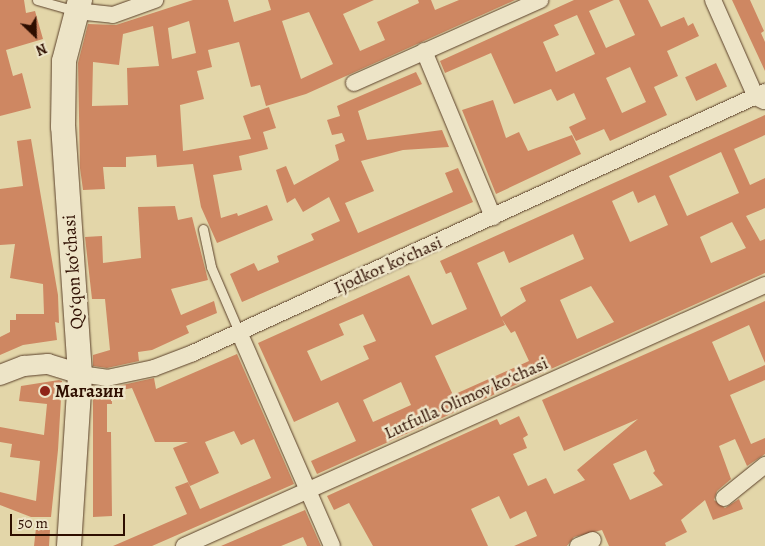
<!DOCTYPE html>
<html>
<head>
<meta charset="utf-8">
<style>
  body { margin:0 }
  #map { position:relative; width:765px; height:546px; overflow:hidden; background:#e3d6a9; font-family:Alegreya,serif }
  div>[style] { position:absolute }
  .building>* { inset:0; background:#ce8762; transform-origin:0 0 }
  .roads { filter:drop-shadow(0 0 1px #5b402a) drop-shadow(0 0 1px #5b402a) }
  .service>* { height:9px; margin:-4.5px; padding:0 4.5px; transform-origin:4.5px; border-radius:4.5px; background:#ede4c7 }
  .minor>* { height:16px; margin:-8px; padding:0 8px; transform-origin:8px; border-radius:8px; background:#ede4c7 }
  .tertiary>* { height:20px; margin:-10px; padding:0 10px; transform-origin:10px; border-radius:10px; background:#ede4c7 }
  .secondary>* { height:24px; margin:-12px; padding:0 12px; transform-origin:12px; border-radius:12px; background:#ede4c7 }
  .dots>* { width:14px; height:14px; translate:-50% -50%; box-sizing:border-box; border:2px solid #ede4c7; border-radius:50% }
  span { translate:-50% -50%; white-space:nowrap; text-align:center; line-height:1.15; -webkit-text-stroke:5px #ede4c7; paint-order:stroke }
  .street-label { font-size:18px; color:#2e0e00 }
  .poi-label { font-size:18px; color:#2e0e00; font-weight:700 }
  .left { translate:0 -50%; text-align:left }
  .north { position:absolute; left:10px; top:10px; width:50px; height:50px; -webkit-text-stroke:4px #ede4c7; paint-order:stroke; rotate:156deg; font-size:14px; font-weight:700; line-height:20px; text-align:center; color:#2e0e00 }
  .north::after { content:''; display:block; margin:auto; width:18px; height:22px; background:#2e0e00; clip-path:polygon(50% 0,100% 100%,50% 72%,0 100%) }
  .scale { position:absolute; left:10px; top:514px; width:115px; height:22px; box-sizing:border-box; border:2px solid #2e0e00; border-top:0; padding-left:6px; font-size:15px; line-height:18px; white-space:nowrap; color:#2e0e00; -webkit-text-stroke:4px #ede4c7; paint-order:stroke }
</style>
</head>
<body>
<div id="map">
  <div class="building">
    <div style="clip-path:polygon(0 0,24px 0,26px 13px,35px 11px,43px 39px,6px 50px,13px 76px,22px 73px,31px 108px,0 116px)"></div>
    <div style="clip-path:polygon(evenodd,193px 0,228px 0,234px 22px,271px 10px,268px 0,374px 0,343px 14px,360px 51px,385px 40px,377px 22px,419px 3px,418px 0,431px 0,435px 10px,459px 0,515px 0,306px 94px,266px 106px,260px 85px,251px 87px,239px 42px,208px 50px,212px 67px,197px 71px,204px 99px,180px 105px,183px 151px,251px 139px,243px 116px,269px 107px,276px 128px,263px 132px,268px 149px,239px 156px,242px 170px,213px 175px,221px 218px,237px 213px,238px 216px,267px 205px,273px 220px,217px 243px,201px 207px,193px 164px,157px 167px,156px 155px,126px 157px,126px 167px,103px 167px,105px 189px,83px 190px,80px 168px,78px 63px,88px 24px,116px 25px,193px 0,309px 12px,333px 64px,301px 79px,282px 21px,309px 12px,193px 0,189px 21px,196px 53px,172px 59px,168px 28px,189px 21px,193px 0,153px 26px,159px 66px,127px 68px,128px 105px,92px 106px,93px 62px,119px 65px,123px 34px,153px 26px)"></div>
    <div style="clip-path:polygon(evenodd,574px 0,614px 0,589px 11px,606px 48px,635px 35px,619px 0,648px 0,661px 27px,684px 17px,688px 26px,693px 23px,699px 36px,667px 51px,678px 76px,654px 87px,667px 115px,610px 141px,604px 129px,576px 141px,569px 127px,586px 119px,574px 93px,557px 101px,551px 89px,514px 104px,491px 53px,445px 73px,440px 61px,574px 0,577px 15px,595px 54px,556px 72px,543px 42px,559px 35px,554px 25px,577px 15px,574px 0,630px 67px,646px 102px,622px 113px,606px 78px,630px 67px)"></div>
    <div style="clip-path:polygon(732px 0,750px 0,764px 31px,761px 33px,765px 42px,765px 71px)"></div>
    <div style="left:716px;top:63px;width:26px;height:34px;rotate:65deg"></div>
    <div style="clip-path:polygon(416px 72px,422px 84px,358px 111px,367px 140px,442px 130px,449px 147px,403px 150px,361px 161px,374px 191px,345px 203px,358px 233px,453px 192px,445px 173px,458px 168px,473px 202px,242px 302px,230px 274px,254px 263px,258px 271px,279px 262px,277px 256px,314px 240px,311px 234px,340px 221px,329px 197px,303px 212px,295px 198px,287px 203px,276px 170px,286px 166px,294px 185px,339px 160px,335px 145px,345px 141px,342px 133px,332px 135px,327px 120px,340px 116px,337px 106px)"></div>
    <div style="clip-path:polygon(493px 100px,506px 138px,519px 132px,528px 151px,572px 135px,581px 154px,496px 194px,462px 110px)"></div>
    <div style="clip-path:polygon(evenodd,765px 115px,765px 135px,734px 149px,750px 185px,765px 178px,765px 208px,746px 216px,760px 241px,765px 239px,765px 273px,317px 474px,311px 461px,356px 441px,338px 402px,294px 422px,258px 343px,409px 275px,432px 325px,467px 309px,451px 272px,446px 274px,440px 261px,765px 115px,721px 152px,739px 193px,687px 216px,669px 176px,721px 152px,765px 115px,633px 191px,638px 203px,655px 195px,668px 225px,630px 242px,612px 201px,633px 191px,765px 115px,732px 222px,746px 248px,711px 263px,700px 237px,732px 222px,765px 115px,573px 234px,584px 259px,520px 288px,526px 301px,501px 317px,477px 263px,504px 251px,509px 263px,573px 234px,765px 115px,591px 286px,614px 322px,577px 339px,560px 300px,591px 286px,765px 115px,363px 314px,376px 341px,363px 346px,369px 359px,321px 381px,307px 351px,344px 335px,339px 324px,363px 314px,765px 115px,502px 319px,511px 333px,515px 331px,529px 361px,453px 395px,435px 356px,505px 325px,502px 319px,765px 115px,401px 382px,411px 405px,373px 422px,363px 400px,401px 382px)"></div>
    <div style="clip-path:polygon(31px 139px,58px 295px,59px 323px,55px 322px,57px 340px,23px 345px,0 355px,0 337px,10px 332px,10px 320px,16px 320px,16px 314px,44px 314px,43px 284px,10px 278px,15px 244px,0 245px,0 189px,23px 186px,17px 141px)"></div>
    <div style="clip-path:polygon(175px 206px,178px 220px,192px 217px,208px 280px,171px 289px,181px 315px,214px 301px,217px 313px,186px 326px,189px 333px,152px 350px,138px 352px,139px 361px,107px 368px,93px 366px,93px 355px,110px 350px,105px 299px,92px 299px,85px 237px,102px 236px,103px 263px,141px 258px,138px 207px)"></div>
    <div style="clip-path:polygon(evenodd,765px 301px,765px 363px,749px 325px,712px 342px,729px 381px,765px 365px,765px 380px,730px 395px,751px 444px,765px 438px,765px 454px,747px 466px,735px 439px,719px 446px,731px 479px,717px 491px,714px 500px,725px 508px,739px 499px,743px 509px,713px 520px,705px 500px,681px 520px,687px 532px,665px 543px,666px 546px,609px 546px,602px 530px,574px 537px,567px 546px,514px 546px,537px 536px,526px 511px,510px 519px,499px 496px,471px 509px,488px 546px,373px 546px,349px 503px,334px 510px,327px 496px,497px 419px,500px 425px,519px 416px,528px 435px,523px 438px,527px 448px,513px 454px,528px 486px,546px 478px,554px 494px,585px 480px,577px 470px,638px 419px,564px 451px,542px 400px,765px 301px,646px 450px,655px 471px,653px 473px,663px 485px,630px 500px,613px 464px,646px 450px)"></div>
    <div style="clip-path:polygon(237px 354px,294px 484px,152px 546px,113px 546px,187px 514px,175px 487px,188px 482px,200px 509px,271px 478px,254px 439px,241px 445px,234px 431px,205px 442px,219px 473px,190px 486px,173px 448px,188px 442px,155px 442px,132px 388px,112px 392px,112px 404px,107px 404px,107px 432px,111px 432px,112px 516px,93px 517px,93px 386px,109px 388px,154px 378px,156px 389px)"></div>
    <div style="clip-path:polygon(59px 380px,62px 381px,58px 450px,51px 517px,31px 517px,0 505px,0 492px,36px 501px,40px 461px,10px 457px,12px 444px,0 442px,0 427px,44px 435px,47px 404px,19px 401px,21px 386px)"></div>
    <div style="clip-path:polygon(305px 510px,321px 546px,307px 546px,303px 537px,281px 546px,221px 546px)"></div>
    <div style="clip-path:polygon(36px 528px,50px 530px,49px 546px,34px 546px)"></div>
  </div>
  <div class="roads">
    <div class="service">
      <div style="left:37px;top:0;width:41px;rotate:15.8deg"></div>
      <div style="left:203px;top:229px;width:39px;rotate:78deg"></div>
      <div style="left:211px;top:267px;width:71px;rotate:66.7deg"></div>
    </div>
    <div class="minor">
      <div style="left:713px;top:0;width:106px;rotate:66.1deg"></div>
      <div style="left:756px;top:97px;width:9px;rotate:27deg"></div>
      <div style="left:76px;top:11px;width:37px;rotate:6deg"></div>
      <div style="left:113px;top:15px;width:45px;rotate:-19.7deg"></div>
      <div style="left:424px;top:51px;width:180px;rotate:67.4deg"></div>
      <div style="left:354px;top:83px;width:204px;rotate:-24deg"></div>
      <div style="left:239px;top:332px;width:233px;rotate:66.5deg"></div>
      <div style="left:80px;top:374px;width:27px;rotate:8deg"></div>
      <div style="left:107px;top:378px;width:48px;rotate:-12deg"></div>
      <div style="left:154px;top:368px;width:42px;rotate:-21deg"></div>
      <div style="left:193px;top:353px;width:629px;rotate:-24.53deg"></div>
      <div style="left:724px;top:498px;width:53px;rotate:-38.8deg"></div>
      <div style="left:184px;top:546px;width:637px;rotate:-24.19deg"></div>
      <div style="left:578px;top:546px;width:16px;rotate:-22deg"></div>
    </div>
    <div class="tertiary">
      <div style="left:0;top:375px;width:26px;rotate:-21deg"></div>
      <div style="left:24px;top:366px;width:24px;rotate:-5deg"></div>
      <div style="left:48px;top:364px;width:34px;rotate:17deg"></div>
    </div>
    <div class="secondary">
      <div style="left:69px;top:546px;width:172px;rotate:-86.3deg"></div>
      <div style="left:80px;top:374px;width:248px;rotate:-93.9deg"></div>
      <div style="left:63px;top:127px;width:66px;rotate:-89.1deg"></div>
      <div style="left:64px;top:61px;width:63px;rotate:-75.3deg"></div>
    </div>
  </div>
  <div class="dots">
    <div style="left:45px;top:391px;background:#8f2418"></div>
  </div>
  <div class="street-label">
    <span style="left:388px;top:265px;rotate:-24deg">Ijodkor koʻchasi</span>
    <span style="left:73px;top:272px;rotate:-94deg">Qoʻqon koʻchasi</span>
    <span style="left:466px;top:398px;rotate:-24deg">Lutfulla Olimov koʻchasi</span>
  </div>
  <div class="poi-label">
    <span class="left" style="left:55px;top:391px">Магазин</span>
  </div>
  <div class="north">N</div>
  <div class="scale">50 m</div>
</div>
</body>
</html>
